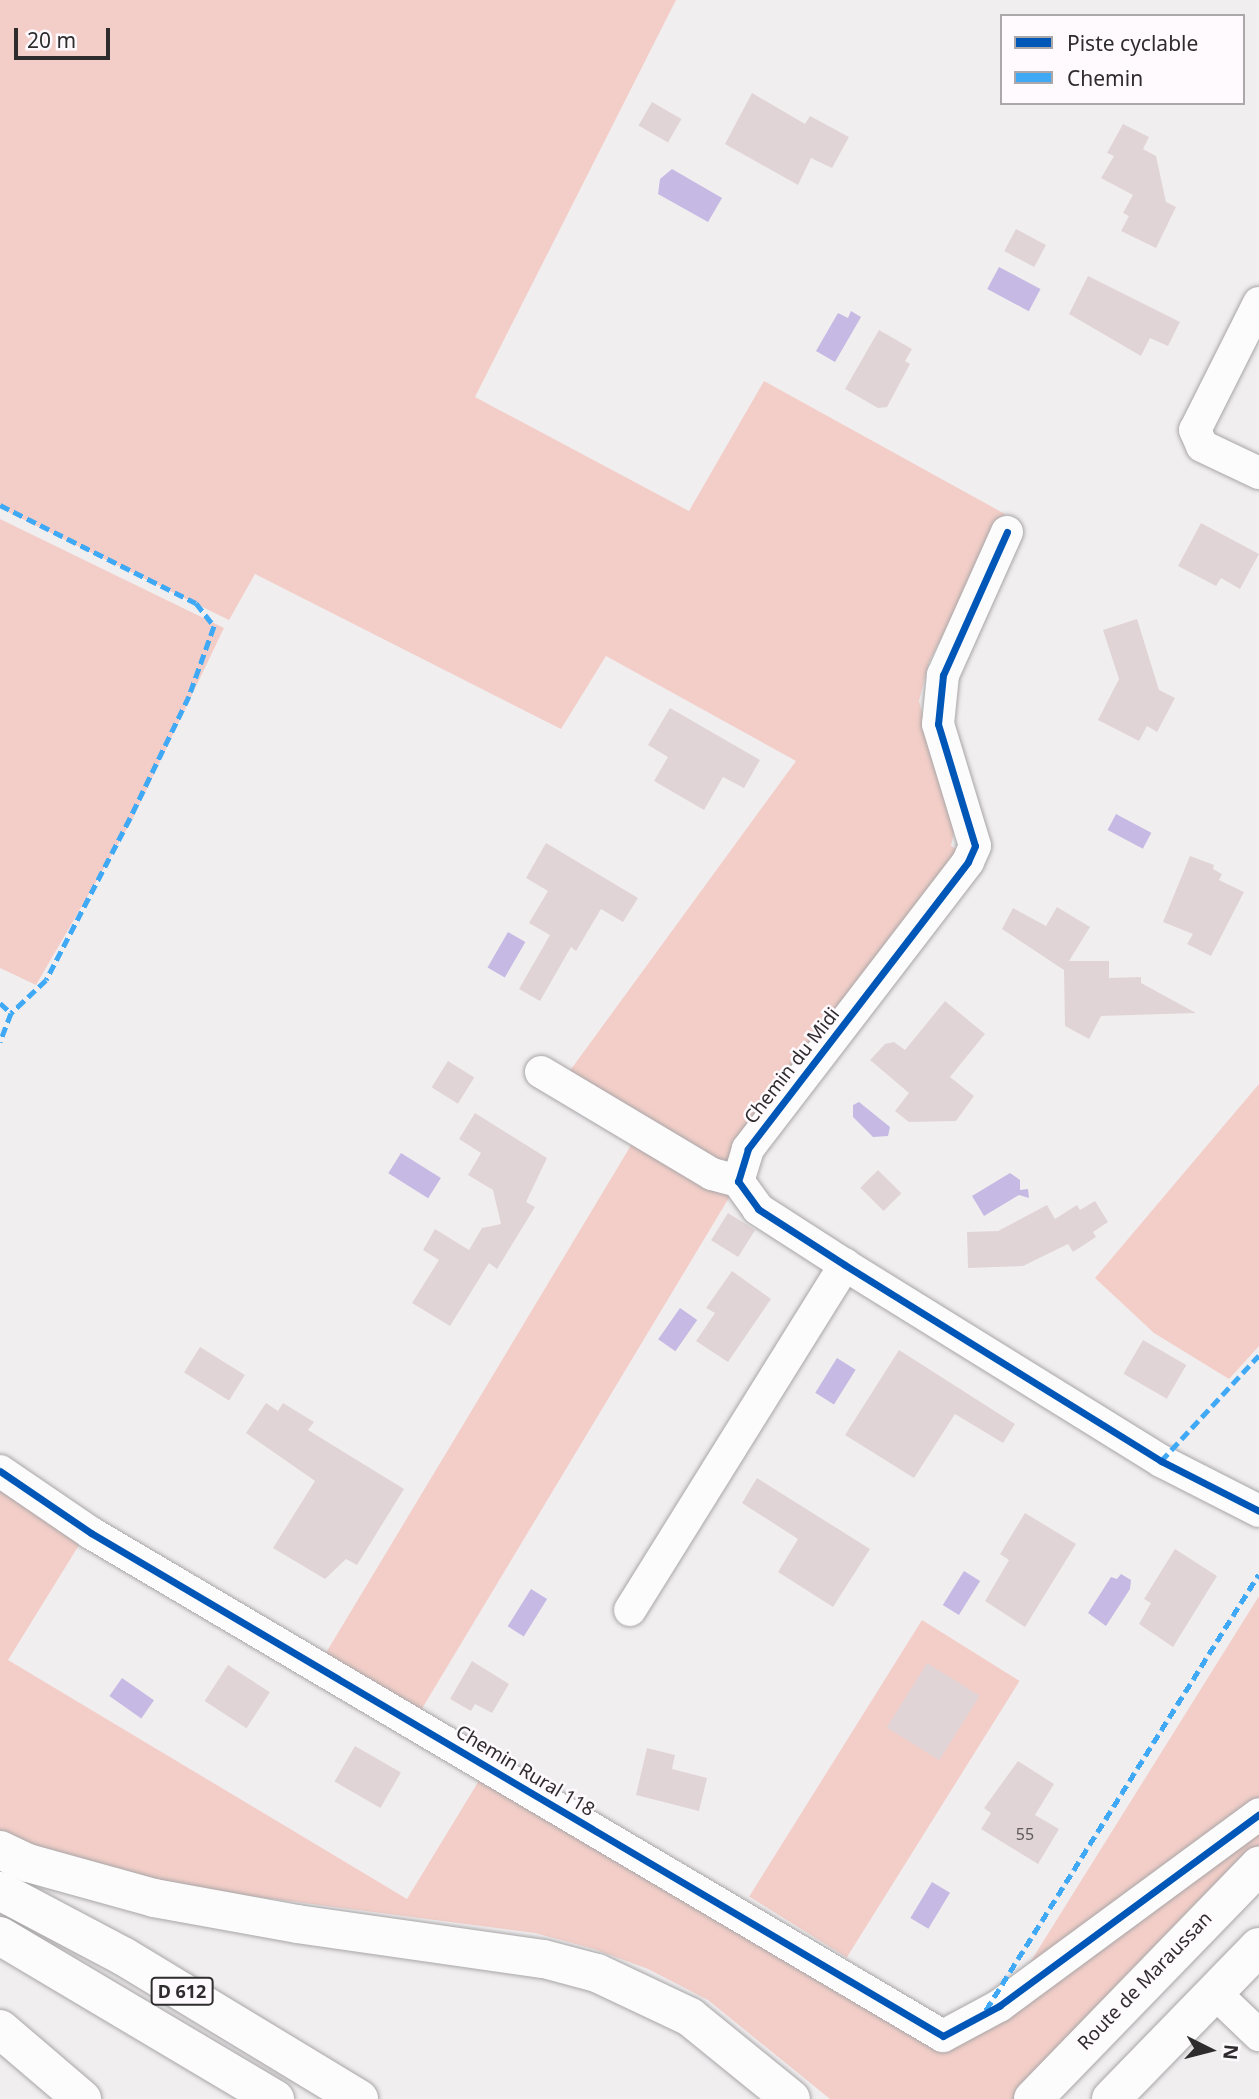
<!DOCTYPE html>
<html>
<head>
<meta charset="utf-8">
<style>
  body { margin:0 }
  #map { position:relative; width:1259px; height:2099px; overflow:hidden; background:#f1eef0; font-family:"Noto Sans",sans-serif }
  div>[style] { position:absolute }
  .green>* { inset:0; background:#f3cec8; transform-origin:0 0 }
  .water>* { inset:0; background:#c6b9e3; transform-origin:0 0 }
  .building>* { inset:0; background:#e1d4d6; transform-origin:0 0 }
  .roads { filter:drop-shadow(0 0 2px #a8a6a7) drop-shadow(0 0 2px #a8a6a7) }
  .minor>* { height:32px; margin:-16px; padding:0 16px; transform-origin:16px; border-radius:16px; background:#fdfcfd }
  .major>* { height:38px; margin:-19px; padding:0 19px; transform-origin:19px; border-radius:19px; background:#fdfcfd }
  .highway>* { height:38px; margin:-19px; padding:0 19px; transform-origin:19px; border-radius:19px; background:#fdfcfd }
  .quiet>* { height:5px; margin-top:-2.5px; transform-origin:0; background:repeating-linear-gradient(90deg,#3fa9f5 0 10px,transparent 0 15px) }
  .cycleway>* { height:7px; margin:-3.5px; padding:0 3.5px; transform-origin:3.5px; border-radius:3.5px; background:#0057b8 }
  span { translate:-50% -50%; white-space:nowrap; text-align:center; line-height:1.15; -webkit-text-stroke:5px #fffafd; paint-order:stroke }
  .number-label { font-size:16px; color:#5e595a }
  .number-label span { -webkit-text-stroke-width:0 }
  .shield-label span { padding:2px 5px; background:#fffafd; border:2px solid; border-radius:5px; -webkit-text-stroke-width:0 }
  .shield-label { font-size:18px; color:#2f2c2d; font-weight:700 }
  .street-label { font-size:19px; color:#2f2c2d }
  .legend { position:absolute; left:1000px; top:14px; width:245px; height:91px; box-sizing:border-box; background:#fffafd; border:2px solid #aca8aa; margin:0; padding:9px 12px; list-style:none; font-size:21px; color:#2f2c2d }
  .legend li { display:flex; align-items:center; gap:14px; height:35px }
  .legend b { width:35px; border:2px solid #aca8aa }
  .north { position:absolute; left:1175px; top:2015px; width:70px; height:70px; -webkit-text-stroke:5px #fffafd; paint-order:stroke; rotate:96deg; font-size:19px; font-weight:700; line-height:28px; text-align:center; color:#2f2c2d }
  .north::after { content:''; display:block; margin:auto; width:24px; height:32px; background:#2f2c2d; clip-path:polygon(50% 0,100% 100%,50% 72%,0 100%) }
  .scale { position:absolute; left:14px; top:28px; width:96px; height:32px; box-sizing:border-box; border:4px solid #2f2c2d; border-top:0; padding-left:9px; font-size:21px; line-height:24px; white-space:nowrap; color:#2f2c2d; -webkit-text-stroke:5px #fffafd; paint-order:stroke }
</style>
</head>
<body>
<div id="map">
  <div class="green">
    <div style="clip-path:polygon(0 0,676px 0,475px 397px,689px 511px,764px 381px,1005px 514px,929px 662px,919px 701px,954px 832px,951px 846px,966px 854px,724px 1164px,569px 1072px,796px 761px,606px 656px,561px 729px,255px 574px,229px 620px,0 508px)"></div>
    <div style="clip-path:polygon(0 519px,224px 628px,132px 820px,36px 985px,0 968px)"></div>
    <div style="clip-path:polygon(1259px 1084px,1259px 1346px,1229px 1379px,1154px 1333px,1095px 1278px)"></div>
    <div style="left:642px;top:1127px;width:111px;height:617px;rotate:31deg"></div>
    <div style="clip-path:polygon(0 1479px,84px 1537px,8px 1660px,407px 1899px,483px 1774px,912px 2028px,917px 2040px,951px 2043px,1259px 1833px,1259px 1849px,1018px 2099px,830px 2099px,708px 2000px,648px 1969px,594px 1949px,535px 1933px,182px 1887px,0 1839px)"></div>
    <div style="clip-path:polygon(1259px 1596px,1259px 1798px,1182px 1864px,1016px 1985px)"></div>
    <div style="left:922px;top:1620px;width:115px;height:326px;rotate:32deg"></div>
  </div>
  <div class="water">
    <div style="clip-path:polygon(672px 169px,722px 198px,708px 222px,658px 194px,660px 179px)"></div>
    <div style="left:999px;top:267px;width:47px;height:25px;rotate:28deg"></div>
    <div style="clip-path:polygon(851px 311px,861px 317px,835px 362px,816px 351px,838px 313px,848px 318px)"></div>
    <div style="left:1116px;top:814px;width:40px;height:18px;rotate:28deg"></div>
    <div style="left:508px;top:932px;width:20px;height:41px;rotate:30deg"></div>
    <div style="clip-path:polygon(859px 1102px,890px 1127px,888px 1136px,873px 1137px,853px 1117px,853px 1105px)"></div>
    <div style="left:401px;top:1153px;width:47px;height:24px;rotate:32deg"></div>
    <div style="clip-path:polygon(1010px 1173px,1020px 1180px,1020px 1190px,1028px 1189px,1029px 1198px,1019px 1195px,984px 1216px,972px 1196px)"></div>
    <div style="left:680px;top:1308px;width:21px;height:38px;rotate:35deg"></div>
    <div style="left:837px;top:1358px;width:22px;height:41px;rotate:32deg"></div>
    <div style="left:964px;top:1571px;width:19px;height:40px;rotate:32deg"></div>
    <div style="clip-path:polygon(1121px 1574px,1131px 1580px,1130px 1589px,1106px 1626px,1088px 1613px,1111px 1577px,1117px 1579px)"></div>
    <div style="left:531px;top:1589px;width:19px;height:44px;rotate:32deg"></div>
    <div style="left:122px;top:1678px;width:39px;height:22px;rotate:35deg"></div>
    <div style="left:932px;top:1882px;width:21px;height:42px;rotate:31deg"></div>
  </div>
  <div class="building">
    <div style="clip-path:polygon(752px 93px,805px 124px,810px 116px,849px 137px,832px 168px,811px 158px,798px 185px,725px 144px)"></div>
    <div style="left:652px;top:102px;width:34px;height:27px;rotate:30deg"></div>
    <div style="clip-path:polygon(1123px 124px,1149px 137px,1143px 149px,1156px 156px,1166px 202px,1176px 207px,1156px 248px,1121px 231px,1129px 216px,1123px 213px,1133px 195px,1101px 178px,1114px 156px,1107px 153px)"></div>
    <div style="left:1016px;top:229px;width:34px;height:25px;rotate:28deg"></div>
    <div style="clip-path:polygon(1088px 276px,1180px 322px,1168px 346px,1150px 338px,1141px 356px,1069px 314px)"></div>
    <div style="clip-path:polygon(879px 330px,912px 349px,905px 361px,910px 364px,887px 407px,878px 408px,845px 389px)"></div>
    <div style="clip-path:polygon(1201px 523px,1259px 554px,1240px 589px,1221px 578px,1216px 586px,1178px 566px)"></div>
    <div style="clip-path:polygon(1137px 619px,1159px 690px,1175px 698px,1157px 732px,1147px 726px,1139px 741px,1098px 720px,1119px 679px,1103px 630px)"></div>
    <div style="clip-path:polygon(670px 708px,760px 760px,744px 788px,723px 777px,704px 810px,654px 781px,668px 757px,648px 745px)"></div>
    <div style="clip-path:polygon(546px 843px,638px 898px,623px 922px,601px 909px,576px 951px,571px 947px,540px 1001px,519px 989px,550px 935px,529px 923px,548px 891px,526px 878px)"></div>
    <div style="clip-path:polygon(1190px 856px,1214px 865px,1213px 869px,1222px 874px,1219px 880px,1244px 892px,1211px 956px,1187px 944px,1193px 934px,1163px 922px)"></div>
    <div style="clip-path:polygon(1057px 907px,1090px 927px,1069px 961px,1109px 961px,1109px 978px,1141px 977px,1141px 983px,1196px 1013px,1101px 1016px,1089px 1039px,1065px 1026px,1064px 970px,1002px 929px,1013px 908px,1046px 926px)"></div>
    <div style="clip-path:polygon(945px 1001px,985px 1034px,950px 1077px,974px 1096px,956px 1121px,909px 1122px,895px 1111px,909px 1093px,870px 1060px,885px 1044px,894px 1042px,905px 1050px)"></div>
    <div style="left:448px;top:1061px;width:31px;height:31px;rotate:32deg"></div>
    <div style="clip-path:polygon(475px 1113px,547px 1158px,526px 1202px,535px 1207px,497px 1269px,489px 1263px,450px 1326px,412px 1303px,439px 1260px,423px 1250px,435px 1229px,469px 1250px,482px 1228px,501px 1224px,493px 1190px,468px 1175px,481px 1153px,459px 1139px)"></div>
    <div style="left:878px;top:1170px;width:33px;height:25px;rotate:45deg"></div>
    <div style="clip-path:polygon(1095px 1201px,1108px 1222px,1093px 1232px,1096px 1237px,1073px 1252px,1068px 1244px,1023px 1266px,968px 1268px,967px 1232px,998px 1231px,1047px 1205px,1055px 1219px,1077px 1205px,1080px 1210px)"></div>
    <div style="left:728px;top:1213px;width:32px;height:32px;rotate:32deg"></div>
    <div style="clip-path:polygon(732px 1271px,771px 1299px,728px 1362px,696px 1341px,715px 1313px,706px 1308px)"></div>
    <div style="left:1143px;top:1340px;width:50px;height:39px;rotate:30deg"></div>
    <div style="left:200px;top:1347px;width:53px;height:30px;rotate:32deg"></div>
    <div style="clip-path:polygon(899px 1350px,1015px 1424px,1003px 1443px,955px 1414px,914px 1478px,845px 1435px)"></div>
    <div style="clip-path:polygon(266px 1403px,278px 1411px,283px 1403px,314px 1422px,308px 1430px,404px 1489px,357px 1565px,346px 1559px,325px 1579px,273px 1548px,315px 1481px,246px 1433px)"></div>
    <div style="clip-path:polygon(757px 1478px,870px 1549px,833px 1607px,778px 1572px,798px 1539px,742px 1503px)"></div>
    <div style="clip-path:polygon(1025px 1513px,1076px 1544px,1025px 1627px,985px 1601px,1009px 1560px,1000px 1554px)"></div>
    <div style="clip-path:polygon(1175px 1549px,1217px 1576px,1173px 1647px,1139px 1624px,1151px 1603px,1144px 1599px)"></div>
    <div style="clip-path:polygon(472px 1661px,509px 1684px,492px 1713px,475px 1704px,471px 1711px,450px 1699px)"></div>
    <div style="left:927px;top:1663px;width:62px;height:76px;rotate:32deg"></div>
    <div style="left:228px;top:1665px;width:50px;height:43px;rotate:33deg"></div>
    <div style="left:355px;top:1746px;width:53px;height:41px;rotate:30deg"></div>
    <div style="clip-path:polygon(647px 1748px,675px 1755px,672px 1769px,707px 1778px,699px 1811px,636px 1795px)"></div>
    <div style="clip-path:polygon(1018px 1761px,1054px 1784px,1035px 1815px,1059px 1829px,1038px 1864px,981px 1829px,991px 1813px,984px 1808px)"></div>
  </div>
  <div class="roads">
    <div class="minor">
      <div style="left:1259px;top:303px;width:142px;rotate:116.7deg"></div>
      <div style="left:1195px;top:430px;width:17px;rotate:66deg"></div>
      <div style="left:1202px;top:446px;width:63px;rotate:25.3deg"></div>
      <div style="left:1007px;top:532px;width:157px;rotate:114.1deg"></div>
      <div style="left:943px;top:675px;width:49px;rotate:95.8deg"></div>
      <div style="left:938px;top:724px;width:127px;rotate:73.1deg"></div>
      <div style="left:975px;top:846px;width:17px;rotate:114deg"></div>
      <div style="left:968px;top:862px;width:362px;rotate:127.5deg"></div>
      <div style="left:748px;top:1149px;width:34px;rotate:107deg"></div>
      <div style="left:738px;top:1181px;width:34px;rotate:54deg"></div>
      <div style="left:758px;top:1209px;width:103px;rotate:32.8deg"></div>
      <div style="left:845px;top:1265px;width:372px;rotate:31.8deg"></div>
      <div style="left:1161px;top:1461px;width:110px;rotate:27deg"></div>
      <div style="left:541px;top:1072px;width:199px;rotate:30.8deg"></div>
      <div style="left:712px;top:1174px;width:27px;rotate:15deg"></div>
      <div style="left:0;top:1471px;width:110px;rotate:34.3deg"></div>
      <div style="left:91px;top:1533px;width:989px;rotate:30.56deg"></div>
      <div style="left:943px;top:2036px;width:64px;rotate:-28.2deg"></div>
      <div style="left:999px;top:2006px;width:323px;rotate:-36.4deg"></div>
      <div style="left:630px;top:1610px;width:407px;rotate:-58.1deg"></div>
      <div style="left:1215px;top:1993px;width:61px;rotate:43.7deg"></div>
    </div>
    <div class="major">
      <div style="left:1033px;top:2099px;width:325px;rotate:-45.9deg"></div>
      <div style="left:1111px;top:2099px;width:212px;rotate:-45.8deg"></div>
    </div>
    <div class="highway">
      <div style="left:0;top:1850px;width:31px;rotate:25deg"></div>
      <div style="left:28px;top:1863px;width:131px;rotate:15.5deg"></div>
      <div style="left:154px;top:1898px;width:145px;rotate:10.3deg"></div>
      <div style="left:297px;top:1924px;width:249px;rotate:8.1deg"></div>
      <div style="left:544px;top:1959px;width:55px;rotate:14.8deg"></div>
      <div style="left:597px;top:1973px;width:103px;rotate:25.3deg"></div>
      <div style="left:690px;top:2017px;width:130px;rotate:39.1deg"></div>
      <div style="left:0;top:1891px;width:139px;rotate:27.9deg"></div>
      <div style="left:123px;top:1956px;width:276px;rotate:31.2deg"></div>
      <div style="left:0;top:1936px;width:320px;rotate:30.7deg"></div>
      <div style="left:0;top:2029px;width:108px;rotate:40.5deg"></div>
    </div>
  </div>
  <div class="quiet">
    <div style="left:0;top:505px;width:219px;rotate:26.6deg"></div>
    <div style="left:196px;top:603px;width:29px;rotate:52deg"></div>
    <div style="left:214px;top:626px;width:74px;rotate:109.7deg"></div>
    <div style="left:189px;top:696px;width:136px;rotate:115.8deg"></div>
    <div style="left:130px;top:818px;width:182px;rotate:117.4deg"></div>
    <div style="left:46px;top:980px;width:48px;rotate:136.7deg"></div>
    <div style="left:11px;top:1013px;width:31px;rotate:111deg"></div>
    <div style="left:0;top:1003px;width:15px;rotate:42deg"></div>
    <div style="left:1161px;top:1461px;width:144px;rotate:-47.2deg"></div>
    <div style="left:986px;top:2010px;width:514px;rotate:-57.95deg"></div>
  </div>
  <div class="cycleway">
    <div style="left:1007px;top:532px;width:157px;rotate:114.1deg"></div>
    <div style="left:943px;top:675px;width:49px;rotate:95.8deg"></div>
    <div style="left:938px;top:724px;width:127px;rotate:73.1deg"></div>
    <div style="left:975px;top:846px;width:17px;rotate:114deg"></div>
    <div style="left:968px;top:862px;width:362px;rotate:127.5deg"></div>
    <div style="left:748px;top:1149px;width:34px;rotate:107deg"></div>
    <div style="left:738px;top:1181px;width:34px;rotate:54deg"></div>
    <div style="left:758px;top:1209px;width:103px;rotate:32.8deg"></div>
    <div style="left:845px;top:1265px;width:372px;rotate:31.8deg"></div>
    <div style="left:1161px;top:1461px;width:110px;rotate:27deg"></div>
    <div style="left:0;top:1471px;width:110px;rotate:34.3deg"></div>
    <div style="left:91px;top:1533px;width:989px;rotate:30.56deg"></div>
    <div style="left:943px;top:2036px;width:64px;rotate:-28.2deg"></div>
    <div style="left:999px;top:2006px;width:323px;rotate:-36.4deg"></div>
  </div>
  <div class="number-label">
    <span style="left:1025px;top:1834px">55</span>
  </div>
  <div class="shield-label">
    <span style="left:182px;top:1991px">D 612</span>
  </div>
  <div class="street-label">
    <span style="left:792px;top:1066px;rotate:-52deg">Chemin du Midi</span>
    <span style="left:525px;top:1771px;rotate:31deg">Chemin Rural 118</span>
    <span style="left:1145px;top:1981px;rotate:-46deg">Route de Maraussan</span>
  </div>
  <ul class="legend">
  <li><b style="height:9px;background:#0057b8"></b>Piste cyclable</li>
  <li><b style="height:9px;background:#3fa9f5"></b>Chemin</li>
  </ul>
  <div class="north">N</div>
  <div class="scale">20 m</div>
</div>
</body>
</html>
